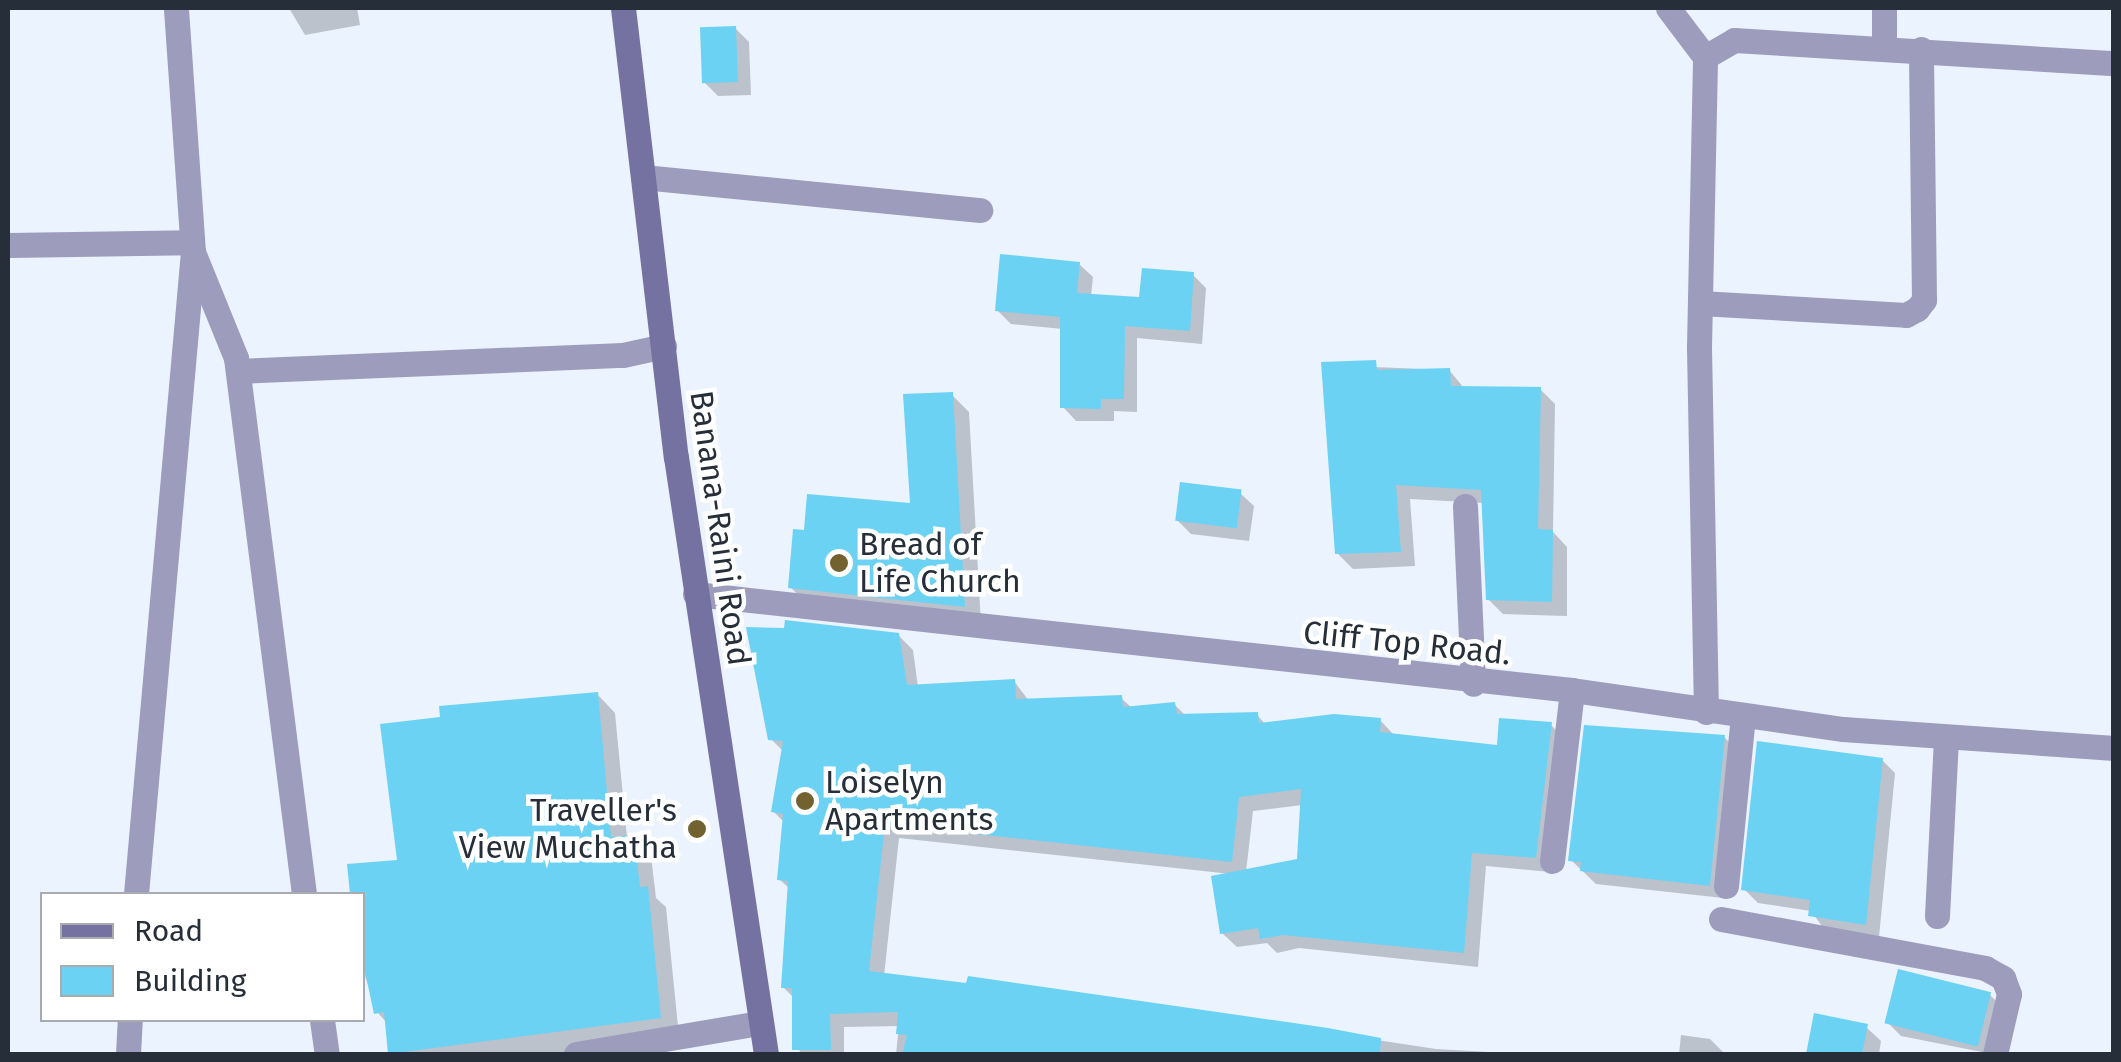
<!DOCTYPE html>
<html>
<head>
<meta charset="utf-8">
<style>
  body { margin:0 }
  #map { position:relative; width:2121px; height:1062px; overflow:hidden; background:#eaf3fe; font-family:"Fira Sans",sans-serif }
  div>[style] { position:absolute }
  .shadow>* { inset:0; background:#0003 }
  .building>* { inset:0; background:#6bd2f4; transform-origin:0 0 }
  .minor>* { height:25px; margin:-12.5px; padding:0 12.5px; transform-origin:12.5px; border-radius:12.5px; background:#9d9cbd }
  .secondary>* { height:25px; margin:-12.5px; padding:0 12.5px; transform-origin:12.5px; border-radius:12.5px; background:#7572a1 }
  .dots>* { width:28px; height:28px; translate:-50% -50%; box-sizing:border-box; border:5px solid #fff; border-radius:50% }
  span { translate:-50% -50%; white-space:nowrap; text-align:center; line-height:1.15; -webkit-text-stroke:9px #fff; paint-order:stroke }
  .street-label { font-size:32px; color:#262f39 }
  .poi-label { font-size:32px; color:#262f39 }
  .left { translate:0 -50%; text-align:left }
  .right { translate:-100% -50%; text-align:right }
  .frame { position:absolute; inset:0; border:10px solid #262f39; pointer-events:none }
  .legend { position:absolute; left:40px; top:892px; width:325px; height:130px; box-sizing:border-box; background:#fff; border:2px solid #a8acb0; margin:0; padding:12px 18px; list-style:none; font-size:30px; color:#262f39 }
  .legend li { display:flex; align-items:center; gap:20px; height:50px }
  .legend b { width:50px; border:2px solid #a8acb0 }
</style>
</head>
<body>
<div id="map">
  <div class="shadow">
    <div style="clip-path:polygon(289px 8px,357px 8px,360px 25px,305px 35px)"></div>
    <div style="clip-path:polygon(735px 28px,749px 42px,751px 95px,718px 96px,704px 82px)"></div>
    <div style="clip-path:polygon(1079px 264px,1093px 277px,1091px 296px,1142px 300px,1193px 275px,1206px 288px,1202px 344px,1137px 338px,1137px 412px,1114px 411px,1114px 421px,1076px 421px,1063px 407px,1063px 329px,1011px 324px,997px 310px)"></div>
    <div style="clip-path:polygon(1323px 365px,1449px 370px,1464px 388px,1540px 389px,1555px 404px,1553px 532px,1567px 547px,1567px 616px,1503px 614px,1488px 599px,1484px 503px,1410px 499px,1415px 566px,1353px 569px,1337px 553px)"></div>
    <div style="clip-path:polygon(952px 395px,969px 412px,981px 623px,808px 604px,790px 587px,806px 533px,912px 506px)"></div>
    <div style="clip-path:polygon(1240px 493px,1254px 506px,1249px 541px,1191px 534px,1177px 520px)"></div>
    <div style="clip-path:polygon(evenodd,898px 635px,913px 650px,918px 687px,1014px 681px,1029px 701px,1121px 698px,1132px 708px,1174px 704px,1187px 717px,1257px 715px,1266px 725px,1380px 720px,1394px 735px,1500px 748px,1551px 725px,1565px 739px,1550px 872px,1486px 866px,1478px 967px,1299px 948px,1277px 953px,1267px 943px,1237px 947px,1222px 933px,1231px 874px,899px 838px,884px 976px,968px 986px,970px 978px,1436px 1049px,1525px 1054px,896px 1054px,899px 1026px,844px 1027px,844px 1054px,800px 1054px,794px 998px,783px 987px,790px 889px,779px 879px,785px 823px,773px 811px,784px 752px,771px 739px,898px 635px,1302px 805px,1300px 861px,1246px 872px,1253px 811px,1302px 805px)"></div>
    <div style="clip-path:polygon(597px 694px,615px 713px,627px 838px,651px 856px,656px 898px,666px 907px,679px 1036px,555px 1054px,391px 1054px,388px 1024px,377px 1012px,362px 967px,362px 894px,352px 894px,350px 866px,400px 862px)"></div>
    <div style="clip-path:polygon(1724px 737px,1737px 750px,1723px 898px,1596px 884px,1571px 860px)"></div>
    <div style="clip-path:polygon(1882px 760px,1895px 773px,1879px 937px,1824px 929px,1811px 911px,1758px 903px,1744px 889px)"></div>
    <div style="clip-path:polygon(1990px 995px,2003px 1008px,1992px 1054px,1901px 1036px,1887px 1022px)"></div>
    <div style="clip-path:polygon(1816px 1016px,1866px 1027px,1881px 1041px,1879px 1054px,1809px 1054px)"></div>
    <div style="clip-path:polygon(1681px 1035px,1710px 1039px,1725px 1054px,1679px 1054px)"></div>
  </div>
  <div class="building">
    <div style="left:736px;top:26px;width:56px;height:36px;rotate:88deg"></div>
    <div style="clip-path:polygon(1000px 254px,1080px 262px,1077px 293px,1139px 297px,1142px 268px,1194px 272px,1190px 331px,1125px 326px,1124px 399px,1101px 399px,1101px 409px,1060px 408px,1060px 317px,995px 311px)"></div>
    <div style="clip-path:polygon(1376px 360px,1377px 370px,1450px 368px,1451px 386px,1541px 387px,1538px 529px,1553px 530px,1552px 602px,1486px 600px,1481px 490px,1396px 485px,1401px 552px,1335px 554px,1321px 362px)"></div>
    <div style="clip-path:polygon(953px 392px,965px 607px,788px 588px,793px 529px,804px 530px,807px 494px,910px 503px,903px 394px)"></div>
    <div style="left:1180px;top:482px;width:62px;height:39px;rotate:7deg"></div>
    <div style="clip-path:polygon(785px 620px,899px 633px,907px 685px,1015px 679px,1016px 699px,1122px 695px,1123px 707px,1175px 702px,1177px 714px,1258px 712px,1259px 723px,1334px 714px,1381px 718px,1380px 732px,1497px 745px,1499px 718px,1552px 722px,1536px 858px,1472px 853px,1464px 953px,1283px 935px,1260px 939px,1258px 928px,1220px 934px,1211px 876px,1297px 859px,1301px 789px,1239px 797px,1232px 862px,885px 824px,869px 971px,966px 983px,968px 976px,1328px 1028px,1381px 1038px,1380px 1054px,902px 1054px,907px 1035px,896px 1034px,898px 1012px,830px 1014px,831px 1050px,792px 1050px,792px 988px,781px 988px,788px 881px,777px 880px,783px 814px,771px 812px,783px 741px,768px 740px,746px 627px,784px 628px)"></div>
    <div style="clip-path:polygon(598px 692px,611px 837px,634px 835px,640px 887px,648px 886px,661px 1018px,388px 1054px,384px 1012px,374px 1014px,362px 957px,362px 894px,350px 894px,347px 864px,397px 860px,380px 724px,440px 717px,439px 706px)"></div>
    <div style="clip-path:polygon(1584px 725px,1725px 735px,1710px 886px,1580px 871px,1581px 862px,1568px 861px)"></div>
    <div style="clip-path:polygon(1757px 741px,1883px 758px,1866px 925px,1808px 916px,1810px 900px,1741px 890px)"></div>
    <div style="left:1898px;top:969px;width:96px;height:56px;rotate:14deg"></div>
    <div style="clip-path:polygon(1814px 1013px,1868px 1024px,1862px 1054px,1806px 1054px)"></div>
  </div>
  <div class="minor">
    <div style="left:1668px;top:8px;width:61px;rotate:52.9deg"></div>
    <div style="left:1884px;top:45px;width:37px;rotate:-90deg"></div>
    <div style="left:643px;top:177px;width:339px;rotate:5.6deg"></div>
    <div style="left:8px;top:245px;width:181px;rotate:-0.9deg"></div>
    <div style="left:193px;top:252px;width:114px;rotate:67.9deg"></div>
    <div style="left:236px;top:358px;width:540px;rotate:82.77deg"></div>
    <div style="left:1700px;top:303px;width:206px;rotate:3.3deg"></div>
    <div style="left:1906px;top:315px;width:13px;rotate:-29deg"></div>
    <div style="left:1917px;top:309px;width:11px;rotate:-52deg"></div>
    <div style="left:1924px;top:300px;width:251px;rotate:-90.7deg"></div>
    <div style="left:238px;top:371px;width:385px;rotate:-2.4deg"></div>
    <div style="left:623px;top:355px;width:42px;rotate:-12.4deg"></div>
    <div style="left:1465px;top:506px;width:178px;rotate:87.4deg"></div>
    <div style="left:695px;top:594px;width:882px;rotate:6.25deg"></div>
    <div style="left:1572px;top:690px;width:274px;rotate:8.2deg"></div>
    <div style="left:1843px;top:729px;width:272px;rotate:4deg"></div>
    <div style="left:1706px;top:712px;width:365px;rotate:-91.1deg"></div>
    <div style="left:1699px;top:347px;width:290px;rotate:-88.8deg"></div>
    <div style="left:1705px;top:57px;width:34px;rotate:-30deg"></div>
    <div style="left:1734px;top:40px;width:381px;rotate:3.5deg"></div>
    <div style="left:1552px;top:861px;width:172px;rotate:-83.3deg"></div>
    <div style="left:1726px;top:886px;width:171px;rotate:-84.3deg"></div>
    <div style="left:136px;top:894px;width:645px;rotate:-84.93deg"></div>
    <div style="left:193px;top:252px;width:245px;rotate:-94deg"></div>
    <div style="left:1937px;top:916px;width:179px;rotate:-87.1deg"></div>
    <div style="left:1721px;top:919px;width:269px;rotate:10.5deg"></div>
    <div style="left:1985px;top:968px;width:21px;rotate:29deg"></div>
    <div style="left:2003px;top:978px;width:17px;rotate:69deg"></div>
    <div style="left:2009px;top:994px;width:62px;rotate:103.1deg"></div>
    <div style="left:322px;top:1020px;width:34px;rotate:82deg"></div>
    <div style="left:128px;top:1054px;width:34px;rotate:-87deg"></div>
    <div style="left:576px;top:1054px;width:186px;rotate:-9.6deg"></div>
  </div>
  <div class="secondary">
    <div style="left:623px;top:8px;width:452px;rotate:83.3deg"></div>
    <div style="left:676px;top:457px;width:604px;rotate:81.43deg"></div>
  </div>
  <div class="dots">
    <div style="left:839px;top:563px;background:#726230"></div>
    <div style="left:805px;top:801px;background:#726230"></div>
    <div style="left:697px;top:829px;background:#726230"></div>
  </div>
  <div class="street-label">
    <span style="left:720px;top:528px;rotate:82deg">Banana-Raini Road</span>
    <span style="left:1407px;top:643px;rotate:6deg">Cliff Top Road.</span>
  </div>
  <div class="poi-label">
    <span class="left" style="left:859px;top:563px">Bread of<br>Life Church</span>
    <span class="left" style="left:825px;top:801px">Loiselyn<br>Apartments</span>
    <span class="right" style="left:677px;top:829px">Traveller's<br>View Muchatha</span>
  </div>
  <div class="frame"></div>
  <ul class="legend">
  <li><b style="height:12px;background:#7572a1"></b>Road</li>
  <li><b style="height:28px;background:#6bd2f4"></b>Building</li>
  </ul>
</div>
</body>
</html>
